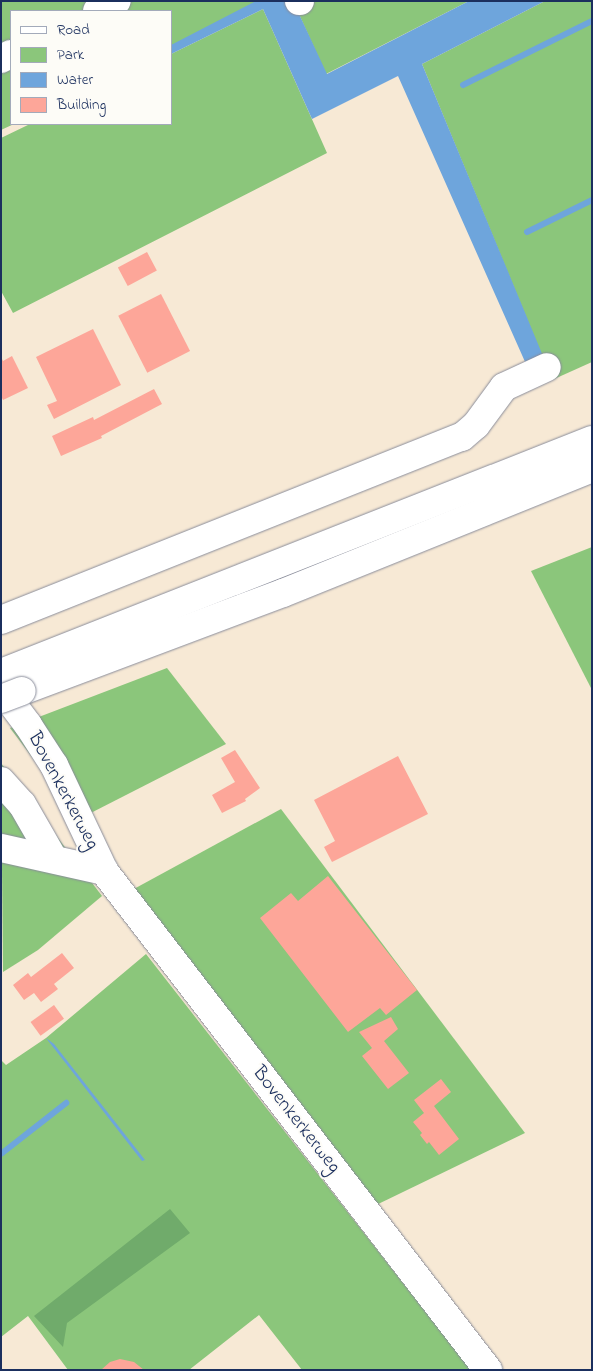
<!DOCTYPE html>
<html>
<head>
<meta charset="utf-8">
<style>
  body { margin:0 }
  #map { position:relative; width:593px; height:1371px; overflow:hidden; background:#f7e9d5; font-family:"Indie Flower",sans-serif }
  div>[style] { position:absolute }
  .green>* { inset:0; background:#8bc67b }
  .forest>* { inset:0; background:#70ab6b }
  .water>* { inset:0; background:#6ea5dc }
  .stream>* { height:6px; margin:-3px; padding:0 3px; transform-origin:3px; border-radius:3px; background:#6ea5dc }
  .building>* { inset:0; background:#fda699; transform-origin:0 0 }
  .roads { filter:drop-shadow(0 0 1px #898c9a) drop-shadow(0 0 1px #898c9a) }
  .minor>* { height:28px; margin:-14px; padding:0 14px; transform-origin:14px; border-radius:14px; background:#fff }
  .highway>* { height:28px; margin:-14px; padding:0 14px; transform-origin:14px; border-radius:14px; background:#fff }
  .bridges { filter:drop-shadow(0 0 1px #898c9a) drop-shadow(0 0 1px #898c9a) }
  .highway-bridge>* { height:28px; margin:-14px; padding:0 14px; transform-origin:14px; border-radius:14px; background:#fff }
  span { translate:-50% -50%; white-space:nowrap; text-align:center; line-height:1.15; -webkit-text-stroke:4px #fdfcf7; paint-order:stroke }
  .street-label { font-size:20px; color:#1b2f5e }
  .frame { position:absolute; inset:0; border:2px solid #1b2f5e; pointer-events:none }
  .legend { position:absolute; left:10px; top:10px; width:162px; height:115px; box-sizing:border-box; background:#fdfcf7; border:1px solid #a3aaba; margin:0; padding:6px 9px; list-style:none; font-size:15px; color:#1b2f5e }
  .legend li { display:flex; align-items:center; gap:10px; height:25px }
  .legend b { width:25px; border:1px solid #a3aaba }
</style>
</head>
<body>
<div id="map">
  <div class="green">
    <div style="clip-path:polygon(1px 1px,256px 1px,257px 3px,171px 46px,171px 11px,11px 11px,11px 124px,14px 124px,1px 130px)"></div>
    <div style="clip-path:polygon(293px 1px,469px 1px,326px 74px)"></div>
    <div style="clip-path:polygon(545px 1px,592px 1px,592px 362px,552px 380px,422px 64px)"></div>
    <div style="clip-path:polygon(263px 9px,327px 153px,13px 313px,1px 291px,1px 138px,30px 124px,171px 124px,171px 54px)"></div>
    <div style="clip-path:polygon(592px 547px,592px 690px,531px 571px)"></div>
    <div style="clip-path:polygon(167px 668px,226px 744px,79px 819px,10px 728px)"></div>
    <div style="clip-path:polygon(1px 763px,102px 896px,38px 950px,3px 972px)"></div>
    <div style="clip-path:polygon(281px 809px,525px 1133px,372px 1207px,132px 890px)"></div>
    <div style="clip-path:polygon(146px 954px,471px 1370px,302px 1370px,259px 1315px,189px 1370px,68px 1370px,28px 1316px,1px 1337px,1px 1060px,6px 1065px,46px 1038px)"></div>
  </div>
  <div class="forest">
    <div style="clip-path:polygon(170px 1209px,190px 1233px,67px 1323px,63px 1347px,34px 1316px)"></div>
  </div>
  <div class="water">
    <div style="clip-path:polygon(256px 1px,293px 1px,327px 74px,469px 1px,545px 1px,422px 64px,543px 356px,526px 364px,398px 76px,312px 119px,263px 9px,171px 54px,171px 45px)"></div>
    <div style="clip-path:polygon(46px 1038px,54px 1044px,145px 1160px,142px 1161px)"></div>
  </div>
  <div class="stream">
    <div style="left:463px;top:85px;width:144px;rotate:-26.4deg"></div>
    <div style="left:527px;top:232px;width:72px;rotate:-26.2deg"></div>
    <div style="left:1px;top:1154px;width:83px;rotate:-38.1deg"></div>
  </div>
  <div class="building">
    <div style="left:147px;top:252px;width:21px;height:33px;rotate:62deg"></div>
    <div style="left:161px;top:294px;width:64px;height:48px;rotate:63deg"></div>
    <div style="clip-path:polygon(93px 329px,121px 385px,54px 419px,47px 405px,57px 401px,36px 357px)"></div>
    <div style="clip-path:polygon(12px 356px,28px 388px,3px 400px,1px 396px,1px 357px,3px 361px)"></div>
    <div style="clip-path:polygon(154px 389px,162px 404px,101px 436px,102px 438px,61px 456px,52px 436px,93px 417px,94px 420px)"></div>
    <div style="clip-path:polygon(235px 750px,260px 788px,245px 799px,246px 801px,222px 813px,212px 795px,235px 782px,221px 758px)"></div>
    <div style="clip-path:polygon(398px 756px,428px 814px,332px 862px,324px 847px,335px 841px,314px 800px)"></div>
    <div style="clip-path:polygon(328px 876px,417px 990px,386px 1015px,380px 1008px,348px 1032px,260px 918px,291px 893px,298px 901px)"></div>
    <div style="clip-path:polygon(62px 953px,74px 968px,54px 984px,58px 989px,41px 1002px,34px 993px,24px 1000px,13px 985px,28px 973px,31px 977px)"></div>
    <div style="left:54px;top:1005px;width:17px;height:29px;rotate:54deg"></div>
    <div style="clip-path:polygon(391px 1017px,398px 1029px,384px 1041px,409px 1073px,388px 1089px,362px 1056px,372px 1048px,359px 1032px)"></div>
    <div style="clip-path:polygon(441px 1079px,451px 1092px,434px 1106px,459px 1139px,439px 1155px,429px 1142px,427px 1144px,420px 1135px,422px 1133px,413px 1122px,424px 1113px,414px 1100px)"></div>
    <div style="clip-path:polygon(120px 1359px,134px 1362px,144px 1370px,101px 1370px,110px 1362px)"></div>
  </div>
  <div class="roads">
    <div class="minor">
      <div style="left:299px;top:1px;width:1px"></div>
      <div style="left:97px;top:11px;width:22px;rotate:-27deg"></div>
      <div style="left:1px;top:59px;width:11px;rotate:-27deg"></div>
      <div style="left:1px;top:620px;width:496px;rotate:-21.7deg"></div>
      <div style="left:462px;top:437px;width:18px;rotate:-41deg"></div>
      <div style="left:476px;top:425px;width:47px;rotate:-53.6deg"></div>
      <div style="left:504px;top:387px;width:47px;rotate:-24.9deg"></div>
      <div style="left:1px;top:689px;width:45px;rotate:53.1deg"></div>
      <div style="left:28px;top:725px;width:48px;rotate:57deg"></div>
      <div style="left:54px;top:765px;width:117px;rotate:64.7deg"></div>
      <div style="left:104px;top:871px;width:630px;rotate:52.42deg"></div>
      <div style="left:1px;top:781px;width:31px;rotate:48deg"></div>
      <div style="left:22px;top:804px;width:62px;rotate:60.1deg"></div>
      <div style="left:1px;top:848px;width:106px;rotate:12.6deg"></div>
    </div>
    <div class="highway">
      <div style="left:1px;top:673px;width:635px;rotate:-21.52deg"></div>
      <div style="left:22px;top:691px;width:279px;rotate:-20.6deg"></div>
      <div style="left:283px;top:593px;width:333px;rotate:-22deg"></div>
    </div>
  </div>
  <div class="bridges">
    <div class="highway-bridge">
      <div style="left:1px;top:699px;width:22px;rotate:-21deg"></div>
    </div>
  </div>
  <div class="street-label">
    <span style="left:63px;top:791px;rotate:62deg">Bovenkerkerweg</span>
    <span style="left:296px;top:1120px;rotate:52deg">Bovenkerkerweg</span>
  </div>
  <div class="frame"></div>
  <ul class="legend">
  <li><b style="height:6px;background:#fff"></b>Road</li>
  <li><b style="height:14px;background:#8bc67b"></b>Park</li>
  <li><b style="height:14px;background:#6ea5dc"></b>Water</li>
  <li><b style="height:14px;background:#fda699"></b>Building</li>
  </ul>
</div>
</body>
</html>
